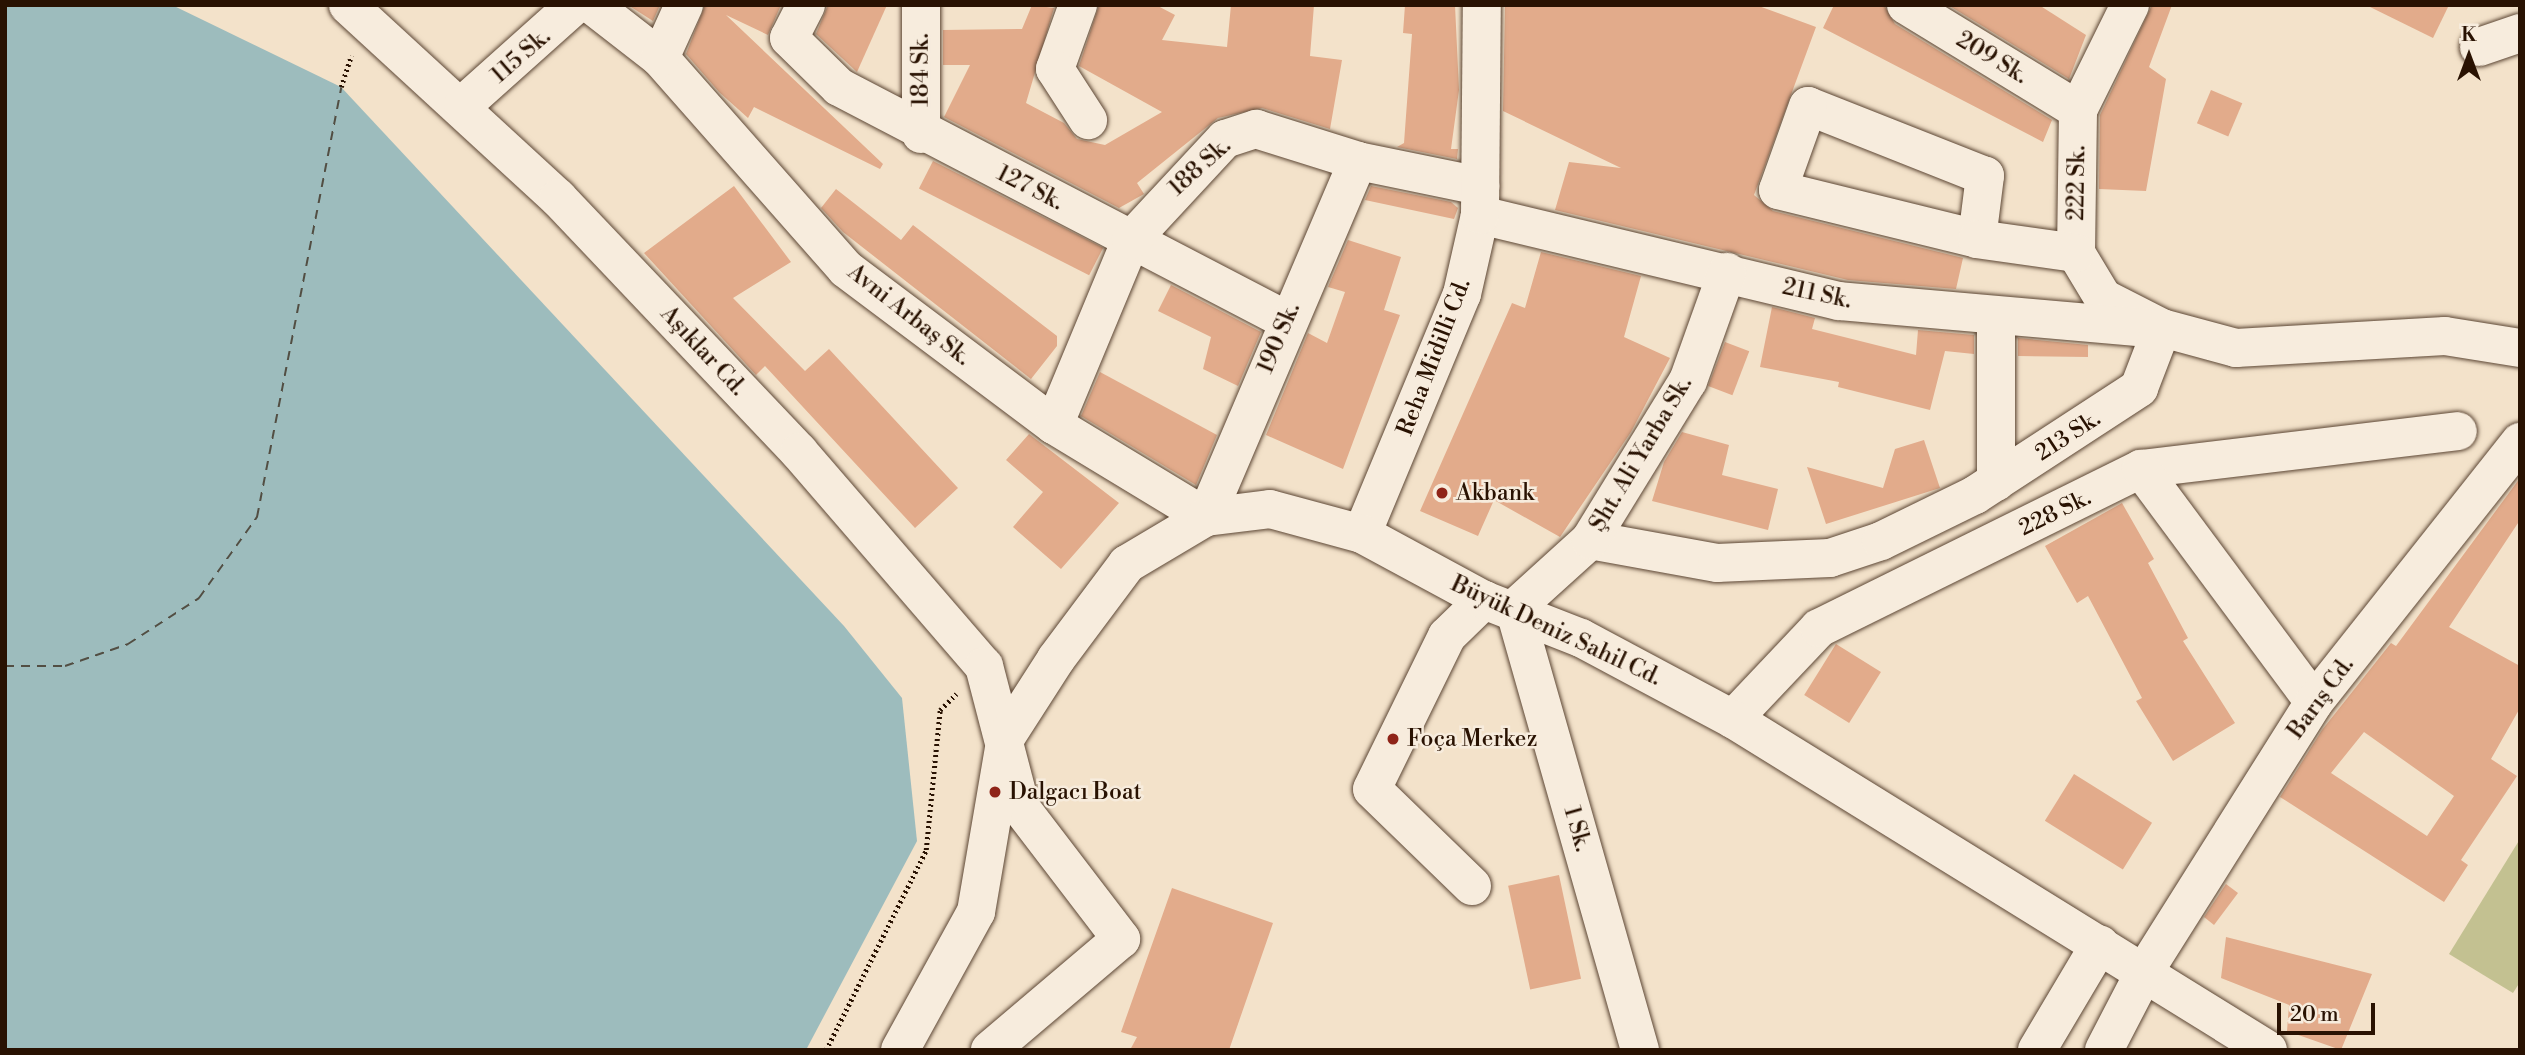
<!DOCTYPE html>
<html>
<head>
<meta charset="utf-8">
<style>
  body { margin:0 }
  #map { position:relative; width:2525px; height:1055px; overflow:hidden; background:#f3e2ca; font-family:"Libre Bodoni",serif }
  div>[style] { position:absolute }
  .green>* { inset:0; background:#c3c191 }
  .water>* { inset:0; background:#9dbcbd }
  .ferry>* { height:2px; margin-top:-1px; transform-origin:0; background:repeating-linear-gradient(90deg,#524e43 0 9px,transparent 0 16px) }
  .building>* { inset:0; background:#e2ab8b; transform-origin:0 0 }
  .path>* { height:4.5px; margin-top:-2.25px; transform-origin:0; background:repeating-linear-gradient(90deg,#291202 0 2px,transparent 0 5.5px) }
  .roads { filter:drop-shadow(0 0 2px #5c4634) drop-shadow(0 0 2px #5c4634) }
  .minor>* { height:38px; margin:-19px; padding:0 19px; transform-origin:19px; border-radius:19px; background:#f7ecdd }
  .dots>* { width:19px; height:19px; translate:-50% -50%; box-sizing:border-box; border:4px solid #f7ecdd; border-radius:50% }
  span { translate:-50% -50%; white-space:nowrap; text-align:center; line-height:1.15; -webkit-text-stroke:5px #f7ecdd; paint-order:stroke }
  .street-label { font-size:23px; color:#291202 }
  .poi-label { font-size:23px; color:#291202 }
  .left { translate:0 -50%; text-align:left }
  .frame { position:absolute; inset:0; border:7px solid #291202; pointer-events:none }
  .north { position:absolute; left:2434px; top:21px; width:70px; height:70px; -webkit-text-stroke:5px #f7ecdd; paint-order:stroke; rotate:0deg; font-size:19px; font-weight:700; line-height:28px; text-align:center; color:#291202 }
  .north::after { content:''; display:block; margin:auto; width:24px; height:32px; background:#291202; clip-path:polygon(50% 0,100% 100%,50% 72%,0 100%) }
  .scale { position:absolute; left:2277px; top:1003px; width:98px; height:32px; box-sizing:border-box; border:4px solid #291202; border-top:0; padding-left:9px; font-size:21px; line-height:24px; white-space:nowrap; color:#291202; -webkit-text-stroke:5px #f7ecdd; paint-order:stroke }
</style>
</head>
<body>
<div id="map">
  <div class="green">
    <div style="clip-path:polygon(2520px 839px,2520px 982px,2513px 993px,2449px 954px)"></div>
  </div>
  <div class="water">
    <div style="clip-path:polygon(5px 5px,172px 5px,341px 87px,844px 626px,902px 698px,917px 841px,806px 1050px,5px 1050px)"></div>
  </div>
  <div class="ferry">
    <div style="left:5px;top:666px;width:60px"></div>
    <div style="left:65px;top:666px;width:67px;rotate:-19.2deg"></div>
    <div style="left:128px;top:644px;width:85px;rotate:-32.9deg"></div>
    <div style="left:199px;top:598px;width:100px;rotate:-54.4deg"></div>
    <div style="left:257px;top:517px;width:438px;rotate:-78.9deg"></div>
  </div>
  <div class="building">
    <div style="clip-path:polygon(628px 5px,660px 5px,653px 21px)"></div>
    <div style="clip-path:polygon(705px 5px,781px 5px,768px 35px,726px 15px,883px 164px,880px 169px,754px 107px,748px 118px,719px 92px,686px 54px)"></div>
    <div style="clip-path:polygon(828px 5px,887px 5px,857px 72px,816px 34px)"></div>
    <div style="clip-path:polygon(1032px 5px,1054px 8px,1026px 103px,1064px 123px,1077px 139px,1105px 145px,1162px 112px,1079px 66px,1099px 5px,1156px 5px,1175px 15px,1162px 40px,1227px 47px,1231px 5px,1314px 5px,1310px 56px,1342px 60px,1330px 129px,1262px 108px,1218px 118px,1137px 183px,1144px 194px,1119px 208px,944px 117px,970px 65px,943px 65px,943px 30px,1022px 29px)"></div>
    <div style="clip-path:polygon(1405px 5px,1455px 5px,1459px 90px,1451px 149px,1458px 149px,1457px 159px,1397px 147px,1404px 143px,1412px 34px,1403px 33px)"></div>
    <div style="clip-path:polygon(1505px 5px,1756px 5px,1816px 27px,1754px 195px,1773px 211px,1963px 258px,1956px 289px,1848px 280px,1555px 210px,1569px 162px,1621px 168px,1503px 111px)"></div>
    <div style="clip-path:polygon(1834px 5px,1884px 5px,1895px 24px,2052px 120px,2043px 142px,1823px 28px)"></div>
    <div style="clip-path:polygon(1948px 5px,2039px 5px,2086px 35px,2069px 79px)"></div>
    <div style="clip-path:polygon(2152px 5px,2172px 5px,2149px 67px,2166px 79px,2146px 191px,2099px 189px,2100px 115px)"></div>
    <div style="clip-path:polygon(2366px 5px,2449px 5px,2433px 38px)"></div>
    <div style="left:2211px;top:90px;width:34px;height:36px;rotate:23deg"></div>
    <div style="left:933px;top:161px;width:191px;height:31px;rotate:27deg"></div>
    <div style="clip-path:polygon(734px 186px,791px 262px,733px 298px,805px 371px,829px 349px,958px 488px,915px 528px,765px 366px,756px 375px,644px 253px)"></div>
    <div style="clip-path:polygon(1371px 186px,1451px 202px,1458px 208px,1454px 219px,1365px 200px)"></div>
    <div style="clip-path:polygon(836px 189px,901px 240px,913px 225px,1057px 336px,1057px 346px,1031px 379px,843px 232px,821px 208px)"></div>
    <div style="clip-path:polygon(1348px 240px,1401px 257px,1384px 310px,1400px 315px,1343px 469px,1266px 435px,1308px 333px,1327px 343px,1345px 292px,1328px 287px)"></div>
    <div style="clip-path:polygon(1541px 252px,1641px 276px,1624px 337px,1670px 358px,1631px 432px,1560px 537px,1494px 500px,1478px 536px,1420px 511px,1512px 303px,1525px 308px)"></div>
    <div style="clip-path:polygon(1171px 285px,1261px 332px,1238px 386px,1203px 369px,1211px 337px,1158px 311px)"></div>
    <div style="clip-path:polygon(1772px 307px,1815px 318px,1812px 329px,1916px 355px,1918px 330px,1974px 335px,1974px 354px,1945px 351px,1930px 410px,1838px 387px,1839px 382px,1760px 367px)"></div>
    <div style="clip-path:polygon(2018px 338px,2088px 345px,2088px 357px,2018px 356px)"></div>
    <div style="left:1725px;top:342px;width:26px;height:47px;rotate:21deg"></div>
    <div style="clip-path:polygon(1100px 372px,1217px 435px,1196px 485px,1081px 416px)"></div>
    <div style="clip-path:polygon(1682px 432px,1729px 445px,1722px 475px,1778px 489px,1768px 530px,1652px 501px,1664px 462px)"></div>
    <div style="clip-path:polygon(1029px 434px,1119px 503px,1061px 569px,1013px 527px,1043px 492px,1006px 460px)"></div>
    <div style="clip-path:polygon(1924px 440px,1940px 488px,1826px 524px,1807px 467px,1883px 488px,1895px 449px)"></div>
    <div style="clip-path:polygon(evenodd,2520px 478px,2520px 520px,2449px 627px,2520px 666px,2520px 708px,2491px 759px,2517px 776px,2461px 860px,2468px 865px,2444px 902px,2280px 797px,2322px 730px,2391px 643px,2396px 646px,2520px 478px,2364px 732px,2454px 796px,2427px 836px,2331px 773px,2364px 732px)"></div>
    <div style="clip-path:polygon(2122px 503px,2154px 559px,2148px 563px,2188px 638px,2183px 641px,2235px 723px,2173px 761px,2136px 701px,2142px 698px,2088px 596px,2077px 603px,2045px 546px)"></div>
    <div style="left:1836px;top:644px;width:53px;height:60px;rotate:32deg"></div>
    <div style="left:2074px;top:774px;width:92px;height:55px;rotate:32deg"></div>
    <div style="left:1559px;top:875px;width:106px;height:52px;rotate:78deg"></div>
    <div style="clip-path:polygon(2226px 884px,2238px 893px,2214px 925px,2204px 917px)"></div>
    <div style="clip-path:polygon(1172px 888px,1273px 923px,1229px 1050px,1130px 1050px,1137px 1037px,1121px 1032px)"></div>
    <div style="clip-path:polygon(2226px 937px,2372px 974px,2341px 1050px,2287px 1031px,2289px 1005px,2221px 978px)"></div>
  </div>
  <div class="path">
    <div style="left:341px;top:87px;width:33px;rotate:-72deg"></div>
    <div style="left:826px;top:1050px;width:224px;rotate:-63.4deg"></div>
    <div style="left:926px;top:850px;width:141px;rotate:-84.3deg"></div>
    <div style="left:940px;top:710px;width:23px;rotate:-45deg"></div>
  </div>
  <div class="roads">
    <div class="minor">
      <div style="left:348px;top:5px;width:285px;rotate:42.6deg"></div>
      <div style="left:558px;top:198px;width:350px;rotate:46.5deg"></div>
      <div style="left:799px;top:452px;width:283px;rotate:49.2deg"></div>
      <div style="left:984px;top:666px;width:147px;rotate:75.4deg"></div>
      <div style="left:1021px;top:808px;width:165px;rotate:52.6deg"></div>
      <div style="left:1121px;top:939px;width:172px;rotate:139.7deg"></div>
      <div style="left:592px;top:5px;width:86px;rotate:37.9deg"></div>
      <div style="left:660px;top:58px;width:281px;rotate:48.6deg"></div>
      <div style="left:846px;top:269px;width:260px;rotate:36.9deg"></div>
      <div style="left:1054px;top:425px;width:178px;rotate:31.2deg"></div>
      <div style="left:806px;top:5px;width:37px;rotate:117deg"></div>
      <div style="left:789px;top:38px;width:70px;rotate:44.4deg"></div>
      <div style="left:839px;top:87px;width:504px;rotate:27.53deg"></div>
      <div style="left:921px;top:5px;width:129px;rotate:90deg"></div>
      <div style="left:1078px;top:5px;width:68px;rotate:109.8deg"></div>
      <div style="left:1055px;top:69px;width:61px;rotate:57.1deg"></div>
      <div style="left:1906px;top:5px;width:202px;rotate:31.4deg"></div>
      <div style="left:2130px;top:5px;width:117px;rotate:116.3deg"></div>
      <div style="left:2078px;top:110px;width:143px;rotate:90.8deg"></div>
      <div style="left:2076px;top:253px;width:52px;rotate:59deg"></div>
      <div style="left:2103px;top:298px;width:66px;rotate:27deg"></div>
      <div style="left:2162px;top:328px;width:77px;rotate:15.1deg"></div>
      <div style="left:2236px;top:348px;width:209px;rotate:-3.3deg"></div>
      <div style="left:2445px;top:336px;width:76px;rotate:9.1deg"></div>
      <div style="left:2479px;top:47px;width:43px;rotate:-18.9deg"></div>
      <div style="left:660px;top:58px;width:58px;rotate:-65.6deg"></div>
      <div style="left:463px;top:105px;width:150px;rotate:-41.8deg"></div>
      <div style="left:1480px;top:215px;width:369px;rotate:13.5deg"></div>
      <div style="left:1839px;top:301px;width:312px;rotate:5deg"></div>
      <div style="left:1977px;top:239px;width:64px;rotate:-82.8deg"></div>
      <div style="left:1985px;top:176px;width:190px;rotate:-158.4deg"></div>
      <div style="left:1808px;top:106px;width:89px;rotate:109.7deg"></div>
      <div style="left:1778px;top:190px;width:205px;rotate:13.8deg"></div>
      <div style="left:1977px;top:239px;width:100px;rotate:8deg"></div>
      <div style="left:1054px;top:425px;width:200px;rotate:-67.4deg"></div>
      <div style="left:1131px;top:240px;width:138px;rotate:-47.1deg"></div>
      <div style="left:1225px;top:139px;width:33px;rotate:-18deg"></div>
      <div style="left:1256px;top:129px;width:107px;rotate:17.4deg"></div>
      <div style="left:1358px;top:161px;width:125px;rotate:11.6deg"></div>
      <div style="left:2141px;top:469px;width:319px;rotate:-6.8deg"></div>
      <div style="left:1996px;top:482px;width:165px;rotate:-90deg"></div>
      <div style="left:1206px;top:517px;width:387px;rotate:-66.9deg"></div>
      <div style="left:1362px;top:534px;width:260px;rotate:-67.4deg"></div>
      <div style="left:1462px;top:294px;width:81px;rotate:-77.2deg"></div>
      <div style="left:1480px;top:215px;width:210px;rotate:-89.5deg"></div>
      <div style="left:1590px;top:540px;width:129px;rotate:10.3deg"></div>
      <div style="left:1717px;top:563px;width:113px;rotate:-2.5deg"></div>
      <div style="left:1830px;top:558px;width:54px;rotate:-18.4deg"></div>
      <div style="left:1881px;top:541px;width:105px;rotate:-26.1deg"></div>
      <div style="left:1975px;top:495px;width:196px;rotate:-33.1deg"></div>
      <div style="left:2139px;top:388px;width:64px;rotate:-69deg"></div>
      <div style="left:1733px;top:719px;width:125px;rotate:-46.6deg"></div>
      <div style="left:1819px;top:628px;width:359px;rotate:-26.3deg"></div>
      <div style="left:2141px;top:469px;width:290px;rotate:53.4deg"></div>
      <div style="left:1472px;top:886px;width:139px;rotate:-135.9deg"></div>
      <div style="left:1372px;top:789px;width:170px;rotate:-63.9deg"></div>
      <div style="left:1447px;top:636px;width:52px;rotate:-44.2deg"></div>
      <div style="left:900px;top:1050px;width:158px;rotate:-61.2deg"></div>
      <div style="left:976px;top:912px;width:178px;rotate:-80.3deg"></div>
      <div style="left:1006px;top:737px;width:93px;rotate:-57.3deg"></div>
      <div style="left:1056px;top:659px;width:119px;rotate:-53.2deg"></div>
      <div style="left:1127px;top:564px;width:92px;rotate:-30.7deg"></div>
      <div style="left:1206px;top:517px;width:64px;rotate:-7.1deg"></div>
      <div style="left:1270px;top:509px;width:95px;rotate:15.2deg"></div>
      <div style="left:1362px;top:534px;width:139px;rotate:28.4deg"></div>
      <div style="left:1484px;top:600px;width:104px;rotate:21.4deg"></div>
      <div style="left:1581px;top:638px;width:172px;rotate:28.1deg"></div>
      <div style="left:1733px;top:719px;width:629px;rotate:31.74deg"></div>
      <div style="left:1640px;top:1050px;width:459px;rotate:-105.9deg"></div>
      <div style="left:1514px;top:609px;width:103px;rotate:-42.2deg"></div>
      <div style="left:1590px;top:540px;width:187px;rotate:-58.4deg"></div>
      <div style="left:1688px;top:381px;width:116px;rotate:-70.3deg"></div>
      <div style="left:2037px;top:1050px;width:123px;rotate:-59.3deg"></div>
      <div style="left:2104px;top:1050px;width:91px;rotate:-62.6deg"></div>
      <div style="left:2146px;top:969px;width:315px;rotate:-57.8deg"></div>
      <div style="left:2314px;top:702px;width:332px;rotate:-51.6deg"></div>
    </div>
  </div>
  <div class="dots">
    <div style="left:1442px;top:493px;background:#8f2418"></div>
    <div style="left:1393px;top:739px;background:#8f2418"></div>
    <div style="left:995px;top:792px;background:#8f2418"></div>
  </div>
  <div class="street-label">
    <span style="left:521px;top:56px;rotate:-41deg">115 Sk.</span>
    <span style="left:1992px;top:58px;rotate:31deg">209 Sk.</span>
    <span style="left:921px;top:70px;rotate:-90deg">184 Sk.</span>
    <span style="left:1200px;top:167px;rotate:-42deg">188 Sk.</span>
    <span style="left:2077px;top:183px;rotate:-89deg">222 Sk.</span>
    <span style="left:1030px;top:188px;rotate:27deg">127 Sk.</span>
    <span style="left:1817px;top:294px;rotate:12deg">211 Sk.</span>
    <span style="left:909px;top:315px;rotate:38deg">Avni Arbaş Sk.</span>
    <span style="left:1279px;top:338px;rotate:-67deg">190 Sk.</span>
    <span style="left:703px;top:351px;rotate:47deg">Aşıklar Cd.</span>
    <span style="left:1434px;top:357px;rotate:-69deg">Reha Midilli Cd.</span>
    <span style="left:2068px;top:436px;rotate:-33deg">213 Sk.</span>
    <span style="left:1641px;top:454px;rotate:-59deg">Şht. Ali Yarba Sk.</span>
    <span style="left:2055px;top:513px;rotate:-26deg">228 Sk.</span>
    <span style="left:1556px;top:631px;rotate:25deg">Büyük Deniz Sahil Cd.</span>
    <span style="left:2321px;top:698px;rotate:-54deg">Barış Cd.</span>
    <span style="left:1577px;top:829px;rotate:74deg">1 Sk.</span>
  </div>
  <div class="poi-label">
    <span class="left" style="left:1456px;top:493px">Akbank</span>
    <span class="left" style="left:1407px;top:739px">Foça Merkez</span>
    <span class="left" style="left:1009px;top:792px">Dalgacı Boat</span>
  </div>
  <div class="frame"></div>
  <div class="north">K</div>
  <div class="scale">20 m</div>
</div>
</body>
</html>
